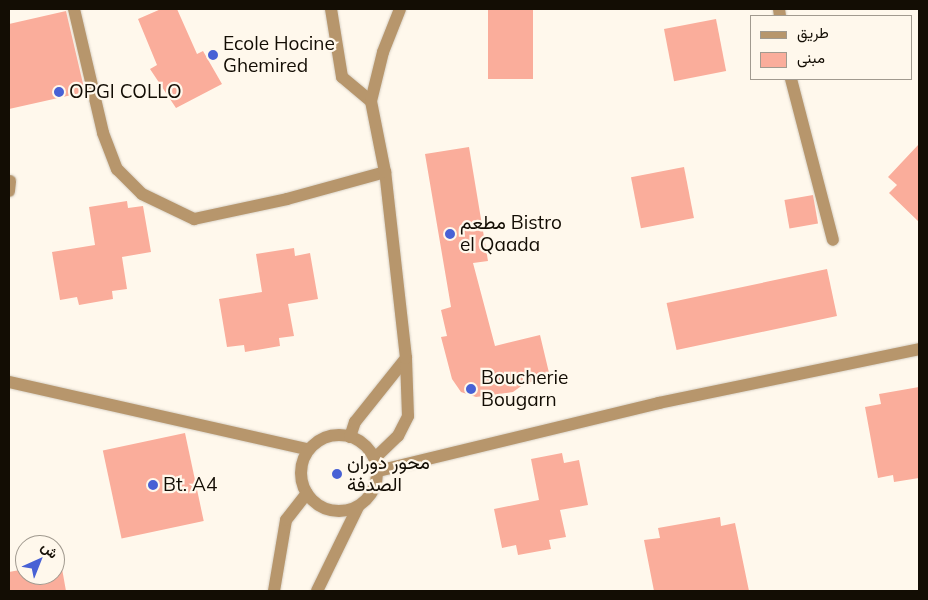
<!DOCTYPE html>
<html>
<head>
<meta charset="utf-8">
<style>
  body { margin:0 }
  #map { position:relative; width:928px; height:600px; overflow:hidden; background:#fff8ec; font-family:Mulish,Vazirmatn,sans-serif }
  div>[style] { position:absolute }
  .building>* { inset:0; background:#faad9b; transform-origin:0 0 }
  .roads { filter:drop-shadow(0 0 1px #d9d2c7) drop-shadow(0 0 1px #d9d2c7) }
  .service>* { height:12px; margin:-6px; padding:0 6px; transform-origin:6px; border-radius:6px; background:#b7966c }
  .minor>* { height:12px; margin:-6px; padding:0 6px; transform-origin:6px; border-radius:6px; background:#b7966c }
  .minor>.ring { margin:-6px; padding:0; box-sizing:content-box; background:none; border:12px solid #b7966c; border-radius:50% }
  .dots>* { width:14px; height:14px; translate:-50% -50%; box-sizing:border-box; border:2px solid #fff8ec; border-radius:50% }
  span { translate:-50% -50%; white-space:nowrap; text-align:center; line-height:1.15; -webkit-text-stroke:4.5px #fff8ec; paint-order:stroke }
  .poi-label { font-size:19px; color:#130d04 }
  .left { translate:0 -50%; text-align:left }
  .frame { position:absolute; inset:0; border:10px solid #130d04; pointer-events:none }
  .legend { position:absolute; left:750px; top:15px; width:162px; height:65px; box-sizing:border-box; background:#fff8ec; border:1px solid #a19a8f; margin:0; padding:6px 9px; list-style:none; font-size:15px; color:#130d04 }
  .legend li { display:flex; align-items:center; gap:10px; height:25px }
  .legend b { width:25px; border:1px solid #a19a8f }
  .north { position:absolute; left:15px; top:535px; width:50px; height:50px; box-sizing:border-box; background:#fff8ec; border:1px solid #a19a8f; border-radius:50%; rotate:44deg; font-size:14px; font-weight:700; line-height:20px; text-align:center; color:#130d04 }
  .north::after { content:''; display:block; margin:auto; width:18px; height:22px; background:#4861d5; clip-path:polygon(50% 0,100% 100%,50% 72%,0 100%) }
</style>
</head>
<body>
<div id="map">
  <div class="building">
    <div style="clip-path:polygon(161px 9px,177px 9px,197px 54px,203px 51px,222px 84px,176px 108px,150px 69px,157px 65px,138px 19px)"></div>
    <div style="left:488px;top:9px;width:45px;height:70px"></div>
    <div style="clip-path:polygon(66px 11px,85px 92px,9px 109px,9px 24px)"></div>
    <div style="left:716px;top:19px;width:53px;height:53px;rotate:79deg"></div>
    <div style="clip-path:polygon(919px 144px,919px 222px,889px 193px,897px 185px,888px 177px)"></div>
    <div style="clip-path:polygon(469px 147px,488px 261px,473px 263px,495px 346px,540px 335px,550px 377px,524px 384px,513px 392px,476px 397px,461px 392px,452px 379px,441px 337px,447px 336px,441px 310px,451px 307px,425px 154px)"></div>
    <div style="left:684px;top:167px;width:52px;height:54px;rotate:79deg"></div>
    <div style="left:813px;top:195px;width:29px;height:29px;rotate:80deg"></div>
    <div style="clip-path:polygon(127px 201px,128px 208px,143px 206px,151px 252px,122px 257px,127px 289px,112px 291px,113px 299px,79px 305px,77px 297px,60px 300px,52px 252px,95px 245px,89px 207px)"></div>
    <div style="clip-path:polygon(294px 248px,295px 256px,310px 253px,318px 299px,288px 304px,294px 336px,279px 338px,280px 346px,245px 352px,244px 345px,227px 347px,219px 299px,262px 292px,256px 254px)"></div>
    <div style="left:827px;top:269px;width:48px;height:164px;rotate:78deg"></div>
    <div style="clip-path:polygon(919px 387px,919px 478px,894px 482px,893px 475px,878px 478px,865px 407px,881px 404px,879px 394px)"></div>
    <div style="left:185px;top:433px;width:90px;height:84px;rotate:78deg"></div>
    <div style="clip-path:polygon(562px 453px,564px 463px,579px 460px,588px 505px,560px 510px,566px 537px,549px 540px,551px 549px,518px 555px,516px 545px,502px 548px,494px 509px,539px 500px,531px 459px)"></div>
    <div style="clip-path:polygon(720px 517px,721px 526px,735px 523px,749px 591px,654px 591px,644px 540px,660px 538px,658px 528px)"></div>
    <div style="clip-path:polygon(61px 563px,66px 591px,9px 591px,9px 572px,25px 569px,25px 575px,55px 575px,55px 564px)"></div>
  </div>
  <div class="roads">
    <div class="service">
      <div style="left:331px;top:9px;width:69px;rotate:80.8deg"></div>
      <div style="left:342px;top:77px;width:38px;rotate:40deg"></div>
      <div style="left:9px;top:191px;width:10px;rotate:-84deg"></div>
    </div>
    <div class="minor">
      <div style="left:74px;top:9px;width:127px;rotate:76.8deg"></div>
      <div style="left:103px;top:133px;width:39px;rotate:69deg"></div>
      <div style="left:117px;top:169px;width:35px;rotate:45deg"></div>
      <div style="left:142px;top:194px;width:58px;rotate:25.7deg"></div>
      <div style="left:194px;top:219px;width:95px;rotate:-12.1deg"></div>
      <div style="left:287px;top:199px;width:102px;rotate:-15.4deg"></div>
      <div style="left:779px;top:9px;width:7px;rotate:82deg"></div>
      <div style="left:791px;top:79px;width:166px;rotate:75.4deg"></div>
      <div style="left:9px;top:382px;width:305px;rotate:12.7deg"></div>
      <div class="ring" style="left:301px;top:435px;width:64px;height:64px"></div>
      <div style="left:350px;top:437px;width:16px;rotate:-72deg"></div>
      <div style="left:355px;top:422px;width:82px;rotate:-51.4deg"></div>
      <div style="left:375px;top:458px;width:32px;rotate:-44deg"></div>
      <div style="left:398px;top:436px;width:22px;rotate:-63deg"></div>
      <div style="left:408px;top:416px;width:58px;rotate:-92deg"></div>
      <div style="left:406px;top:358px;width:187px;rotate:-96.4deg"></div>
      <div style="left:385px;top:172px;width:72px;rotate:-101.2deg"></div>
      <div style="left:371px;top:101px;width:50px;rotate:-76.2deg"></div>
      <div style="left:383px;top:52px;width:46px;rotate:-68.4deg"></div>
      <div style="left:378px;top:471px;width:289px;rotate:-13.6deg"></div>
      <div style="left:659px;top:403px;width:266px;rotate:-11.7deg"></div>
      <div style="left:274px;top:591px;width:72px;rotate:-80.4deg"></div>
      <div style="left:286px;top:520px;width:34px;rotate:-52deg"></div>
      <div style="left:317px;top:591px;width:93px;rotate:-64deg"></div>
    </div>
  </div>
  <div class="dots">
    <div style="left:213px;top:55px;background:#4861d5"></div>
    <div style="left:59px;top:92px;background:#4861d5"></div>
    <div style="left:450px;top:234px;background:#4861d5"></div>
    <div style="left:471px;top:389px;background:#4861d5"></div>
    <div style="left:337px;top:474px;background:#4861d5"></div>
    <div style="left:153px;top:485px;background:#4861d5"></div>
  </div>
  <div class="poi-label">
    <span class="left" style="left:223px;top:55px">Ecole Hocine<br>Ghemired</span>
    <span class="left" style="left:69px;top:92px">OPGI COLLO</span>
    <span class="left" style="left:460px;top:234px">مطعم Bistro<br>el Qaada</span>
    <span class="left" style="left:481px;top:389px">Boucherie<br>Bougarn</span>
    <span class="left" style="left:347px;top:474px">محور دوران<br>الصدفة</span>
    <span class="left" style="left:163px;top:485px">Bt. A4</span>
  </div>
  <div class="frame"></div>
  <ul class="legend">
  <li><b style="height:6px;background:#b7966c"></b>طريق</li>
  <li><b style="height:14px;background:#faad9b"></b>مبنى</li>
  </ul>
  <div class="north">ش</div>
</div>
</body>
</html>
